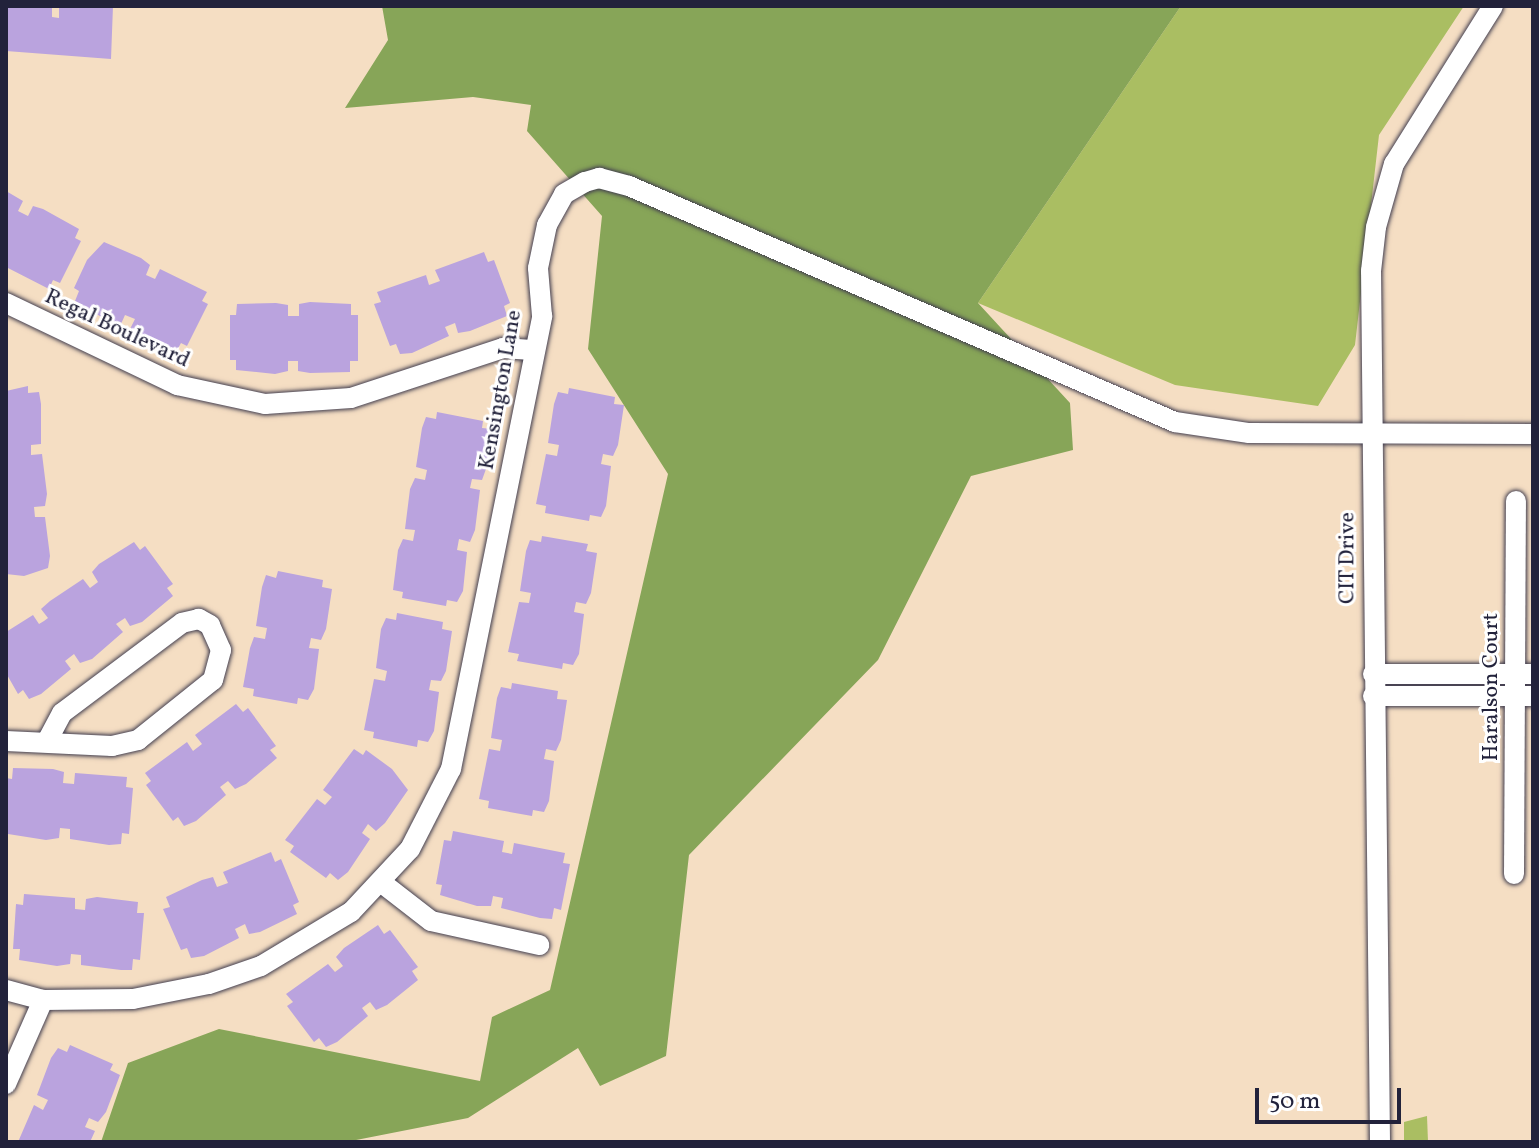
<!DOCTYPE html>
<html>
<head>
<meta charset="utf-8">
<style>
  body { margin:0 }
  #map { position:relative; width:1539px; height:1148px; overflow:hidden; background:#f5dec3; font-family:Vollkorn,serif }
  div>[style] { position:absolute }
  .green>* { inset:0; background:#aabe62 }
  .forest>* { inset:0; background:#87a558 }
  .building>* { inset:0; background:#baa3de }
  .roads { filter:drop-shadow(0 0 2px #423e4f) drop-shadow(0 0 2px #423e4f) }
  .street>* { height:20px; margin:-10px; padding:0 10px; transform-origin:10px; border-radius:10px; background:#fff }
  span { translate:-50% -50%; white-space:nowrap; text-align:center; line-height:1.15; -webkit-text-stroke:6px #fff; paint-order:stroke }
  .street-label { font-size:22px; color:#22223b }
  .frame { position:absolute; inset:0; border:8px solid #22223b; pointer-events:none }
  .scale { position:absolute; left:1255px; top:1088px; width:146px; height:36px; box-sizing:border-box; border:4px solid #22223b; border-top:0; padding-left:10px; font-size:24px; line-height:28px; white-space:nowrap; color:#22223b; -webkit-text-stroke:6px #fff; paint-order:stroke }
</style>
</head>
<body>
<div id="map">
  <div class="green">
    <div style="clip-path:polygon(1181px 6px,1464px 6px,1379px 135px,1355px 345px,1318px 406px,1175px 385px,978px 303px)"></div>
    <div style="clip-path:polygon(1427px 1116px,1428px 1142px,1404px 1142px,1404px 1122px)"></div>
  </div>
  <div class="forest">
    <div style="clip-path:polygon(382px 6px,1181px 6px,978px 303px,1070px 403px,1073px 450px,971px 476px,878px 660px,689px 855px,666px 1056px,600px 1086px,578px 1048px,468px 1118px,346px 1142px,101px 1142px,128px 1063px,219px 1029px,480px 1081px,492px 1017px,550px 990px,668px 474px,588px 349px,602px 216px,527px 131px,531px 105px,473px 97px,345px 108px,388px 40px)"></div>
  </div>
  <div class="building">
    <div style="clip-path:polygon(52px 6px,52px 17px,59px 18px,59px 6px,113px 6px,111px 59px,6px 51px,6px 7px)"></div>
    <div style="clip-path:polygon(6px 191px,23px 201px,18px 211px,28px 216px,33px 206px,43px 209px,79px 229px,75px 238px,81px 241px,60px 283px,53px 280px,49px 289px,6px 267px)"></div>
    <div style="clip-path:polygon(104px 242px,141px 258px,150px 265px,146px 275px,155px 279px,160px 269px,207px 292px,202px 301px,208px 304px,187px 346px,181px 343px,176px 352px,165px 349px,130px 329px,135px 319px,125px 315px,121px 324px,108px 321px,75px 301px,79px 291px,74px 288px,87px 260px)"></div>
    <div style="clip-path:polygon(484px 252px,488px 262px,494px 260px,510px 303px,504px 306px,507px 316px,470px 331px,458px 333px,455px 323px,445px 327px,449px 336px,412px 353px,400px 354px,396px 344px,390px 346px,374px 304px,381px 302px,377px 292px,426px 275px,429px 285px,440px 281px,435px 270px)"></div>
    <div style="clip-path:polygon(310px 302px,351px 304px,351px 315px,358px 315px,358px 361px,350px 361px,350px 372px,310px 373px,298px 371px,298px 361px,288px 361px,288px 371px,275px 374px,236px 370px,236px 360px,230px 360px,230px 315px,236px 315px,237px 304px,276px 303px,288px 305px,288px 316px,299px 316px,299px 304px)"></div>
    <div style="clip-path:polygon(28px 386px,28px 393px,39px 392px,41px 404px,41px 444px,31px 445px,31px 455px,42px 454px,47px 494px,45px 506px,34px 507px,35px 517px,45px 517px,50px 556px,48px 568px,24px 576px,6px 574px,6px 391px)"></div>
    <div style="clip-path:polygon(569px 388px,615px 397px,614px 404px,624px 405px,618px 445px,613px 456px,603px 454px,601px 464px,611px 466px,606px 506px,601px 517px,590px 515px,589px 521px,545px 513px,546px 506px,536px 504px,546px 454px,557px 456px,559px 445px,548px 443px,554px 404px,558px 392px,568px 394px)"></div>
    <div style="clip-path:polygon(437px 412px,483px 421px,482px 428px,492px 429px,486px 469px,482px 480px,472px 479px,470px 488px,480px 490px,475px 530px,470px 542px,459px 539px,457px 550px,467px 552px,463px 591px,457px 602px,447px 600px,446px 606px,402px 598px,403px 592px,393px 590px,398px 550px,403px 539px,413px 541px,415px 530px,405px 529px,410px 489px,415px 478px,425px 480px,427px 470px,416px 467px,422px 428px,426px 417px,436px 419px)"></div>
    <div style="clip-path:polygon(542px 536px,588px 544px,586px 551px,597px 553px,591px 593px,586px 604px,576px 602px,574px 612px,584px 614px,579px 654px,573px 665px,563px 663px,562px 669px,517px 661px,519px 654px,508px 652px,519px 602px,529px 603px,531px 593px,520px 591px,526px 551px,530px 540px,541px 542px)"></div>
    <div style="clip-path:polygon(134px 542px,140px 550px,145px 546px,173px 584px,167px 588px,173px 596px,142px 622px,130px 626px,125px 618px,116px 624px,123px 632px,92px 659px,80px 663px,74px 654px,65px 661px,71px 669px,41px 694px,29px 699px,23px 690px,18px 694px,6px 673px,6px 632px,33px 615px,39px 624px,44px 621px,48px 618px,41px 609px,50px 601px,83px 579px,90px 588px,98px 582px,92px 572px,99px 564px)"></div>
    <div style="clip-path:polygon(278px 571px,323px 580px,322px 587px,332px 589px,326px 629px,321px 640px,311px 638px,309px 648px,319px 649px,314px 689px,308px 700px,298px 698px,297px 704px,253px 696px,254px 689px,243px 687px,250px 648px,254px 637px,265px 639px,267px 628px,256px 626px,262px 587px,266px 575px,276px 578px)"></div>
    <div style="clip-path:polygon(397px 613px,443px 622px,442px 629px,452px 631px,446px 671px,441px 681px,431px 680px,429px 690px,439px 692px,434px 731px,428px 742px,418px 740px,417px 747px,373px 738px,374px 732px,364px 730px,374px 679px,385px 681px,387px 671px,376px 668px,381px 629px,386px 618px,396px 620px)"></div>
    <div style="clip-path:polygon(512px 683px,558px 691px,557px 699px,567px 700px,561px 740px,556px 751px,546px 749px,544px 759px,554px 761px,549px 801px,544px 812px,533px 810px,532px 816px,488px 808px,489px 801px,479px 799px,489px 749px,500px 751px,502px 740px,491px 738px,497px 698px,501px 687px,511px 689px)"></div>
    <div style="clip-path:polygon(236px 704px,243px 712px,248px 708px,276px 746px,270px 750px,277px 758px,246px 784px,235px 789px,228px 781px,220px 787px,226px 795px,196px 821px,184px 826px,178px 817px,173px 821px,146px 785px,151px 781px,145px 773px,187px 742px,193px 751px,202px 744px,195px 735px)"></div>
    <div style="clip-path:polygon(354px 749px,363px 755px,366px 750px,392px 769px,408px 790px,385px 823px,376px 831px,368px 824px,362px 833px,370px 839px,348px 872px,338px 880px,330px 873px,326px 878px,290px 852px,294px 846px,285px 840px,317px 799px,325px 805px,332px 797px,323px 790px)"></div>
    <div style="clip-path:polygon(13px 768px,53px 769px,64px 772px,63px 783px,74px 784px,75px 773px,127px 777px,126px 787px,133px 788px,129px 834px,122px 833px,121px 844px,109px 845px,70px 839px,70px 829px,60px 828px,59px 838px,46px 840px,8px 834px,6px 778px,12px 779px)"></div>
    <div style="clip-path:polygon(453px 831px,504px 841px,502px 852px,512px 854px,514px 843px,565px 853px,563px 863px,570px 864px,561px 910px,554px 908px,552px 919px,540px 918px,501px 908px,503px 898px,493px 896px,491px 906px,477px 906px,440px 895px,442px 885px,436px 884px,444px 840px,451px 841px)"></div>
    <div style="clip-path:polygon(271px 852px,275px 862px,281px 859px,299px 902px,293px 905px,297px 914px,260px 932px,249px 934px,245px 924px,235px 929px,239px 938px,204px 956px,191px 958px,187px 948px,181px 950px,163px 909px,170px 907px,166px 897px,202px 880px,213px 877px,217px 887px,228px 883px,223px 872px)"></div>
    <div style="clip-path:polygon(24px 894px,75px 898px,75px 909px,85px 910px,86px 899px,97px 897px,138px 902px,137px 913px,144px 913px,140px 960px,133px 959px,132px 970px,121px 970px,81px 965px,81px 955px,71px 954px,70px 964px,57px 966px,19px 960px,20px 949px,13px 949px,16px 904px,23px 905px)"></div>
    <div style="clip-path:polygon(378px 925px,384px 934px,390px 930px,418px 967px,412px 971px,418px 980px,387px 1005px,376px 1010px,370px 1002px,362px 1008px,368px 1016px,337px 1042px,326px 1047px,319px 1038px,314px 1042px,287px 1006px,293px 1002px,286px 994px,328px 964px,335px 972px,343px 966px,336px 957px,344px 948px)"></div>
    <div style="clip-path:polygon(70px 1045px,113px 1064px,110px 1070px,120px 1075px,106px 1112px,98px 1122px,89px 1118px,85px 1127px,95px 1131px,90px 1142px,18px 1142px,34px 1105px,43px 1110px,48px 1100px,37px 1095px,51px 1058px,58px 1048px,67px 1052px)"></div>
  </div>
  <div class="roads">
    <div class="street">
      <div style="left:6px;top:303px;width:190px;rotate:25.6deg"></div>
      <div style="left:177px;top:385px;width:90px;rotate:12.2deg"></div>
      <div style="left:265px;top:404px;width:86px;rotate:-4deg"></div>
      <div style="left:351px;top:398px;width:160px;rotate:-18.2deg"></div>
      <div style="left:503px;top:348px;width:32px;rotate:4deg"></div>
      <div style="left:1373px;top:674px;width:160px"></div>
      <div style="left:1373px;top:696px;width:160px"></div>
      <div style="left:6px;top:741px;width:106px;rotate:2.7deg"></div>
      <div style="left:112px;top:746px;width:27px;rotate:-13deg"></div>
      <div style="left:138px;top:740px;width:96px;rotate:-38.7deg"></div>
      <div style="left:213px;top:680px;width:31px;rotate:-75deg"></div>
      <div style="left:221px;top:650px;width:27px;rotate:-114deg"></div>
      <div style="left:210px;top:625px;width:13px;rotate:-151deg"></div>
      <div style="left:199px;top:619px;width:17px;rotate:167deg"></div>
      <div style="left:182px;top:623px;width:150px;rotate:143.1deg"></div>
      <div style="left:62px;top:713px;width:32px;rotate:118deg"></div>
      <div style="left:1514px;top:874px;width:373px;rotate:-89.7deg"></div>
      <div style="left:382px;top:883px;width:62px;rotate:37.8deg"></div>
      <div style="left:431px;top:921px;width:111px;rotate:12.5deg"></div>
      <div style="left:6px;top:990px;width:38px;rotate:15deg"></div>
      <div style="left:43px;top:1000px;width:90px;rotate:-0.6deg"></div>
      <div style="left:133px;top:999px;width:77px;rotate:-11.2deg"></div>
      <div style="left:209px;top:984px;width:55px;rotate:-19.1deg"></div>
      <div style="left:261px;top:966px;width:105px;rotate:-31deg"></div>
      <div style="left:351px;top:912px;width:86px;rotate:-46.9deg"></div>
      <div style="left:410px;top:849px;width:90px;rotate:-62.9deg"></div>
      <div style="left:451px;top:769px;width:462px;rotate:-78.6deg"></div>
      <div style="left:542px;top:316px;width:48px;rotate:-94.8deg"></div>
      <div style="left:538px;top:268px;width:44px;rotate:-78.2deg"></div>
      <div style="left:547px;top:225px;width:35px;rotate:-61deg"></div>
      <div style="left:564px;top:194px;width:24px;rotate:-30deg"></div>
      <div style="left:585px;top:182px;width:15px;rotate:-16deg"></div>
      <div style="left:599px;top:178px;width:31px;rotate:15deg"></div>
      <div style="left:629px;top:186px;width:595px;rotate:23.38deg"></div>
      <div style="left:1175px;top:422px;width:75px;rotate:8.5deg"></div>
      <div style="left:1249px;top:433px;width:284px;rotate:0.2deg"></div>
      <div style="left:6px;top:1084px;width:92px;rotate:-66.2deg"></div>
      <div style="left:1380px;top:1142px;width:871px;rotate:-90.59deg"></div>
      <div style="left:1371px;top:271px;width:44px;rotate:-83.5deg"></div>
      <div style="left:1376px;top:227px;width:66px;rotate:-74.1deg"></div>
      <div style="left:1394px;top:164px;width:186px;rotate:-57.9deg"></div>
    </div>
  </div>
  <div class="street-label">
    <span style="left:117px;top:329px;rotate:25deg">Regal Boulevard</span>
    <span style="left:501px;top:390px;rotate:-80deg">Kensington Lane</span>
    <span style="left:1348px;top:558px;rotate:-90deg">CIT Drive</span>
    <span style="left:1492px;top:687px;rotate:-90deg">Haralson Court</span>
  </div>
  <div class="frame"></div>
  <div class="scale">50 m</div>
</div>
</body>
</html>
